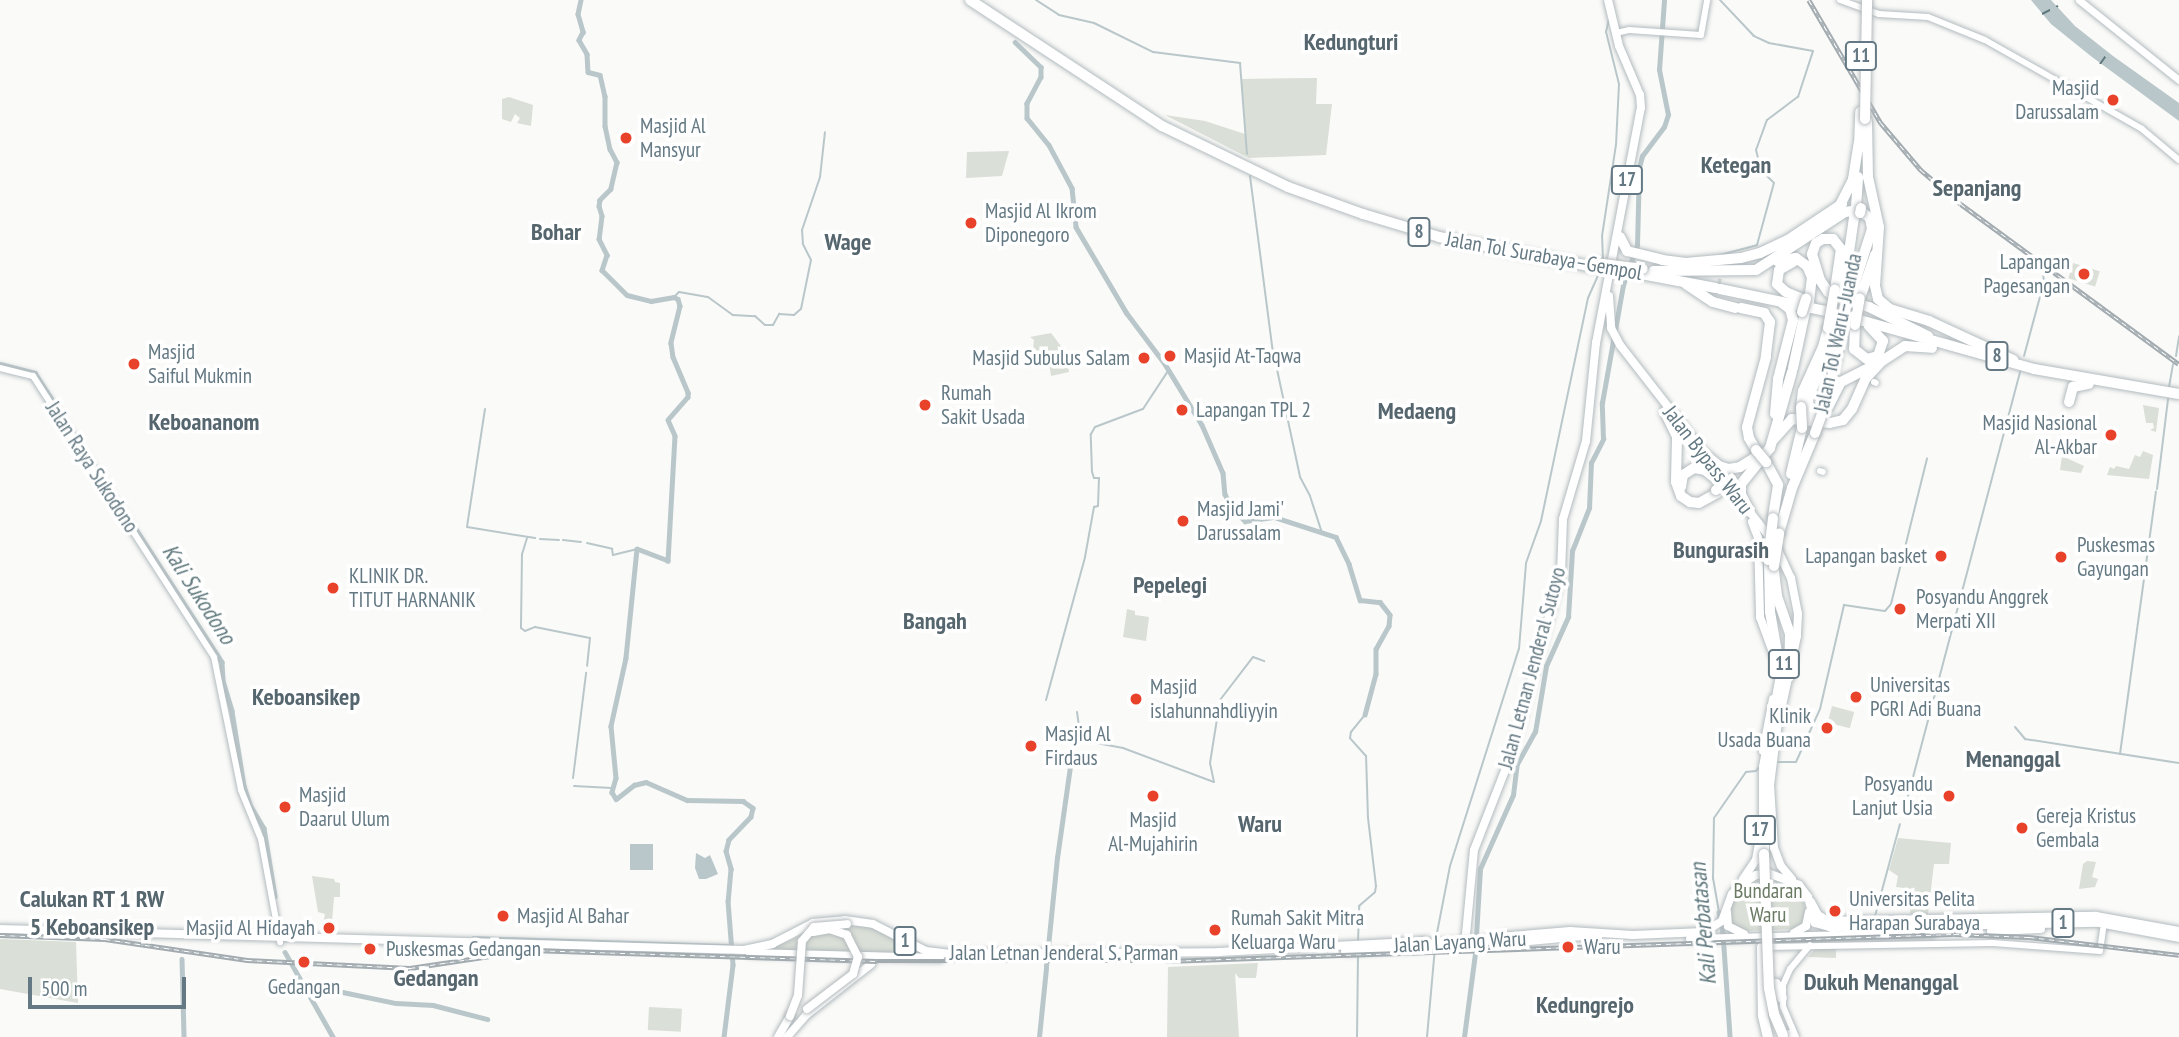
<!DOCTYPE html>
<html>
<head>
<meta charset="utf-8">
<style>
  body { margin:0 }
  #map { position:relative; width:2179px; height:1037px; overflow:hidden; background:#fafaf8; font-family:"PT Sans Narrow",sans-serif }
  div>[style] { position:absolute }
  .green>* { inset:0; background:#dadfd7; transform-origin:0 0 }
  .water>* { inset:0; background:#b9c7ca; transform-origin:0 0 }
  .stream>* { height:2px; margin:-1px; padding:0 1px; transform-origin:1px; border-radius:1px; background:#b9c7ca }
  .river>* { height:4.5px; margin:-2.25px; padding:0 2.25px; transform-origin:2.25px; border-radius:2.25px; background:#b9c7ca }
  .ferry>* { height:2px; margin-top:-1px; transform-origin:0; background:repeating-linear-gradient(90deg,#5f787d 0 9px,transparent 0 16px) }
  .motorway-tunnel>* { height:10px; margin-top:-5px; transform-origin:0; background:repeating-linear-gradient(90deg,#d4dadb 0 10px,transparent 0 15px) }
  .roads { filter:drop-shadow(0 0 2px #b3bbbf) drop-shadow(0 0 2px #b3bbbf) }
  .secondary>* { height:6px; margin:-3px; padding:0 3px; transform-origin:3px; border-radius:3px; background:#fff }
  .primary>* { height:7px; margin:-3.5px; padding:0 3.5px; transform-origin:3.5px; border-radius:3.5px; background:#fff }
  .trunk>* { height:8px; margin:-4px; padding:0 4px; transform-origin:4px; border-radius:4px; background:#fff }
  .motorway>* { height:10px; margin:-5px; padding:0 5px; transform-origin:5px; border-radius:5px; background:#fff }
  .rail>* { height:4.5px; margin-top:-2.25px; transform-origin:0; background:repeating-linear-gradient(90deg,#fff 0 5px,#a2abb0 0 10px); box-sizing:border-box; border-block:2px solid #a2abb0 }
  .bridges { filter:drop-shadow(0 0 2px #b4babd) drop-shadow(0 0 2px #b4babd) }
  .trunk-bridge>* { height:8px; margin:-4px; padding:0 4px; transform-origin:4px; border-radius:4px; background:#fff }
  .motorway-bridge>* { height:10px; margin:-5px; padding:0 5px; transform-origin:5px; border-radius:5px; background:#fff }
  .dots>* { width:19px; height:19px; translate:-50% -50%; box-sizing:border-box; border:4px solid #fff; border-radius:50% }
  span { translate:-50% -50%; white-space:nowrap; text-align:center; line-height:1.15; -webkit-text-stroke:7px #fff; paint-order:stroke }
  .shield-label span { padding:2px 5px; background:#fff; border:2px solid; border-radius:5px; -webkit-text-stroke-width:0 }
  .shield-label { font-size:19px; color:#647983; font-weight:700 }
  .poi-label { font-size:21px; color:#647983 }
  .right { translate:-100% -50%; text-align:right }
  .left { translate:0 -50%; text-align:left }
  .street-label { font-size:21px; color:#647983 }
  .park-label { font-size:21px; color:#6a7a63 }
  .water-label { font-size:23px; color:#5f787d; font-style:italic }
  .quarter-label { font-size:24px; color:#56666e; font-weight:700 }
  .scale { position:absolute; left:28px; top:977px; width:158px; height:32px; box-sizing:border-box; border:4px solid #647983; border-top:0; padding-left:9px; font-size:21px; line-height:24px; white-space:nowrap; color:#647983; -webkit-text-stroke:5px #fff; paint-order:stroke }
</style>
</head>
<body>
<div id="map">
  <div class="green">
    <div style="clip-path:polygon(1317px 78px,1316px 104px,1332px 104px,1326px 155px,1249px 158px,1165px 115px,1205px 121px,1245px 134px,1241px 79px)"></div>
    <div style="clip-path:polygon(509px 97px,533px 105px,531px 126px,517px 123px,520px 118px,515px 114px,511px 122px,502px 119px,502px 99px)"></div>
    <div style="clip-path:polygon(1009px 151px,1002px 176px,966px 178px,967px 152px)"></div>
    <div style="left:2073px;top:263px;width:28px;height:16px;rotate:17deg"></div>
    <div style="clip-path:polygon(1051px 333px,1067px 354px,1069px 372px,1051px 376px,1049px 362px,1032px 362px,1034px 340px,1030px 337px)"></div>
    <div style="clip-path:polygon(2143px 405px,2159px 408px,2156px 432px,2150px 430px,2154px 428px,2153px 423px,2146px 423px)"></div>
    <div style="clip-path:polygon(2143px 451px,2153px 455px,2149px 479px,2107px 475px,2110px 467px,2114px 469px,2116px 466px,2129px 469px,2135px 455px,2140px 457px)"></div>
    <div style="clip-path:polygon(2062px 456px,2084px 466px,2081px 473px,2060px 470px)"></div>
    <div style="clip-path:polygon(1127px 609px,1135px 611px,1135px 615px,1149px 617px,1146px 641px,1123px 637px)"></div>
    <div style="left:1832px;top:706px;width:23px;height:17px;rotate:15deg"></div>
    <div style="clip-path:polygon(1898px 838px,1951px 843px,1949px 864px,1934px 864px,1928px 914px,1910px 914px,1912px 889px,1896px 887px,1898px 876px,1889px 870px)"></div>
    <div style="clip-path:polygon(2087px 861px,2096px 862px,2092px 877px,2098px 879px,2095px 887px,2079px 889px,2083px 864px)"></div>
    <div style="clip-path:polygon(312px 876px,334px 879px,335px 882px,340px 883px,340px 897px,334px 897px,332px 922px,324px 920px,325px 914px,318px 912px)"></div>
    <div style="clip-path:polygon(1773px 876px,1790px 881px,1802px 893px,1807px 918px,1798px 929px,1742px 931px,1733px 928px,1730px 920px,1731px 903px,1739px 890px,1754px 879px)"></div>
    <div style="clip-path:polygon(836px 925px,871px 927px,921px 955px,770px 949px,820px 927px)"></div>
    <div style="clip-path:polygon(0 939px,76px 942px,78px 1003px,0 989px)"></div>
    <div style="clip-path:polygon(1836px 946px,1836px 958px,1808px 957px,1816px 948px)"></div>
    <div style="clip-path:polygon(1258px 963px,1256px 978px,1239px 978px,1235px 973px,1239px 1037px,1167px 1037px,1168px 967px)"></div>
    <div style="left:649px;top:1007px;width:33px;height:23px;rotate:3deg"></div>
  </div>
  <div class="water">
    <div style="clip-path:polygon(2031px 0,2051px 0,2075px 26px,2113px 56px,2179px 103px,2179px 121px,2092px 57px,2051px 24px)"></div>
    <div style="left:630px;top:844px;width:23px;height:26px"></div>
    <div style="clip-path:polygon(696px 853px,705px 858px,710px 855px,718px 874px,706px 879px,699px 879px,695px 868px)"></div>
  </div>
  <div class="stream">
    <div style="left:1036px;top:0;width:27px;rotate:33deg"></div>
    <div style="left:1059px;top:15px;width:36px;rotate:13deg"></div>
    <div style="left:1094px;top:23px;width:66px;rotate:26.2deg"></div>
    <div style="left:1153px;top:52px;width:88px;rotate:7.2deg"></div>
    <div style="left:1240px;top:63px;width:91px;rotate:85.6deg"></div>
    <div style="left:1250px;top:176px;width:171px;rotate:82.6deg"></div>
    <div style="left:1272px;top:346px;width:134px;rotate:77.9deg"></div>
    <div style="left:1300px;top:477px;width:21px;rotate:62deg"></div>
    <div style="left:1310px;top:496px;width:38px;rotate:72deg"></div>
    <div style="left:1720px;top:255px;width:38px;rotate:-15deg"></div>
    <div style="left:1757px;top:245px;width:64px;rotate:-74.7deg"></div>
    <div style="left:1774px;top:183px;width:18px;rotate:-135deg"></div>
    <div style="left:1761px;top:170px;width:21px;rotate:-104deg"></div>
    <div style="left:1756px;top:150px;width:32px;rotate:-70deg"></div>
    <div style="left:1767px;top:120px;width:39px;rotate:-37deg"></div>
    <div style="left:1798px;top:97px;width:48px;rotate:-71.9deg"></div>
    <div style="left:1813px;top:51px;width:45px;rotate:-169.7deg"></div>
    <div style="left:1769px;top:43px;width:17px;rotate:-155deg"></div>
    <div style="left:1754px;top:36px;width:50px;rotate:-133.4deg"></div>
    <div style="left:1603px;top:261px;width:25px;rotate:-92deg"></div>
    <div style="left:1602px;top:236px;width:92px;rotate:-81.3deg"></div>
    <div style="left:1616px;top:145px;width:61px;rotate:-87.2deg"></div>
    <div style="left:1619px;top:84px;width:54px;rotate:-104deg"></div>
    <div style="left:1606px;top:32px;width:13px;rotate:-77deg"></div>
    <div style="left:674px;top:297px;width:7px;rotate:-45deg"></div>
    <div style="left:679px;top:292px;width:29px;rotate:10deg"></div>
    <div style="left:708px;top:297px;width:31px;rotate:36deg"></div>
    <div style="left:733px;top:315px;width:22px;rotate:3deg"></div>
    <div style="left:755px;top:316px;width:13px;rotate:42deg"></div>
    <div style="left:765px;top:325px;width:8px"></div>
    <div style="left:773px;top:325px;width:13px;rotate:-61deg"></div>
    <div style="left:779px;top:314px;width:15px;rotate:4deg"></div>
    <div style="left:794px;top:315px;width:9px;rotate:-41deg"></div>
    <div style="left:801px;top:309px;width:50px;rotate:-78.5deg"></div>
    <div style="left:811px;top:260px;width:18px;rotate:-117deg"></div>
    <div style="left:803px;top:244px;width:14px;rotate:-94deg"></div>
    <div style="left:802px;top:230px;width:56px;rotate:-71.2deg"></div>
    <div style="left:820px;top:177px;width:45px;rotate:-83.7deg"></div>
    <div style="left:2024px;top:356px;width:77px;rotate:-74.9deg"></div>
    <div style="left:2044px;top:282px;width:10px;rotate:-96deg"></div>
    <div style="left:2043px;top:272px;width:11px;rotate:-56deg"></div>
    <div style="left:2176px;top:356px;width:20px;rotate:-81deg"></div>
    <div style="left:2169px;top:387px;width:23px;rotate:-80deg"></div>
    <div style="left:485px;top:409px;width:119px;rotate:98.7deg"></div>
    <div style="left:467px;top:527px;width:69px;rotate:9.2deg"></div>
    <div style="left:2157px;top:489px;width:91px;rotate:-83deg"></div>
    <div style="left:527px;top:538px;width:17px;rotate:107deg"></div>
    <div style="left:522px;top:554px;width:74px;rotate:90.8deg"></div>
    <div style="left:521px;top:628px;width:5px;rotate:37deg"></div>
    <div style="left:525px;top:631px;width:11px;rotate:-22deg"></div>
    <div style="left:535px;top:627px;width:56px;rotate:11.3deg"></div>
    <div style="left:590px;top:638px;width:28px;rotate:96deg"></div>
    <div style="left:540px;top:539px;width:19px;rotate:3deg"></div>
    <div style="left:563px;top:540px;width:18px;rotate:6deg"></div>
    <div style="left:587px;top:543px;width:26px;rotate:13deg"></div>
    <div style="left:612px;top:549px;width:6px;rotate:81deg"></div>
    <div style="left:613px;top:555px;width:25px;rotate:-14deg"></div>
    <div style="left:1046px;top:700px;width:148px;rotate:-74.7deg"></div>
    <div style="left:1085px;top:557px;width:51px;rotate:-79.8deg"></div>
    <div style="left:1094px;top:507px;width:4px;rotate:-14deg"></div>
    <div style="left:1098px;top:506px;width:28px;rotate:-88deg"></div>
    <div style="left:1099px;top:478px;width:5px;rotate:180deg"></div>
    <div style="left:1094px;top:478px;width:6px;rotate:-108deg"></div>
    <div style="left:1092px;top:472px;width:38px;rotate:-92deg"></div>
    <div style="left:1091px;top:434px;width:8px;rotate:-60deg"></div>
    <div style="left:1095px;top:427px;width:51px;rotate:-20.6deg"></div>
    <div style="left:1143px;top:409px;width:45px;rotate:-56.7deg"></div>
    <div style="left:1077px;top:712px;width:27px;rotate:82deg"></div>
    <div style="left:2015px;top:727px;width:16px;rotate:50deg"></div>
    <div style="left:2025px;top:739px;width:156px;rotate:8.9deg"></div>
    <div style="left:2120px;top:754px;width:265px;rotate:-82.2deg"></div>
    <div style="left:1778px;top:762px;width:18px"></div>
    <div style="left:1796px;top:762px;width:58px;rotate:-65.6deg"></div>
    <div style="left:1820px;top:709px;width:107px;rotate:-77deg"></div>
    <div style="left:1844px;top:605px;width:41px;rotate:8.3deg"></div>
    <div style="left:1885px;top:611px;width:9px;rotate:-49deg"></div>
    <div style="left:1891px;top:604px;width:150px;rotate:-76.1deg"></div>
    <div style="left:1070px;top:767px;width:26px;rotate:-81deg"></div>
    <div style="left:1074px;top:741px;width:6px;rotate:-9deg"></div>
    <div style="left:1080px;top:740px;width:44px;rotate:10.5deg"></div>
    <div style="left:1123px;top:748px;width:97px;rotate:20.5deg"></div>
    <div style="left:1214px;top:782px;width:19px;rotate:-102deg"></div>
    <div style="left:1210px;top:763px;width:64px;rotate:-81deg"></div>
    <div style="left:1220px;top:700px;width:54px;rotate:-52.5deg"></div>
    <div style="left:1253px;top:657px;width:12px;rotate:20deg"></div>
    <div style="left:573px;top:778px;width:106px;rotate:-82.9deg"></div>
    <div style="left:574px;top:786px;width:38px;rotate:3deg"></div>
    <div style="left:1903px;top:815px;width:459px;rotate:-75.2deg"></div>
    <div style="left:1719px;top:912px;width:34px;rotate:-100deg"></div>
    <div style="left:1713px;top:879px;width:61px;rotate:-89.1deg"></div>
    <div style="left:1714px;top:818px;width:56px;rotate:-55.2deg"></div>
    <div style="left:1746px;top:772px;width:10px;rotate:-6deg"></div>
    <div style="left:1756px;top:771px;width:5px;rotate:-53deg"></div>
    <div style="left:1875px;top:916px;width:95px;rotate:-74.8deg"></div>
    <div style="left:473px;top:937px;width:259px;rotate:1.8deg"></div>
    <div style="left:1436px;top:938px;width:73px;rotate:-79deg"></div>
    <div style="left:1450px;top:866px;width:228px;rotate:-72.4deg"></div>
    <div style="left:1519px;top:649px;width:86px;rotate:-85.3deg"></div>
    <div style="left:1526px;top:563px;width:45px;rotate:-70.3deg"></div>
    <div style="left:1541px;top:521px;width:228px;rotate:-78.1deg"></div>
    <div style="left:1588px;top:298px;width:35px;rotate:-66deg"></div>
    <div style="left:1358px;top:942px;width:36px;rotate:-88deg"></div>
    <div style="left:1359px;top:906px;width:21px;rotate:-41deg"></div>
    <div style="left:1375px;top:892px;width:6px;rotate:-81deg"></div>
    <div style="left:1376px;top:886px;width:68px;rotate:-96.7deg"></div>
    <div style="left:1368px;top:818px;width:62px;rotate:-91.8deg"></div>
    <div style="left:1366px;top:756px;width:24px;rotate:-132deg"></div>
    <div style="left:1350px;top:738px;width:6px;rotate:-81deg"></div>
    <div style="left:1351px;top:732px;width:22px;rotate:-51deg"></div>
    <div style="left:1357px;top:1037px;width:82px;rotate:-89.3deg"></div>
    <div style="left:1427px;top:1037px;width:90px;rotate:-84.9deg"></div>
  </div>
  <div class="river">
    <div style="left:581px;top:0;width:14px;rotate:102deg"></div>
    <div style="left:578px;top:14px;width:19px;rotate:74deg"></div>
    <div style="left:583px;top:32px;width:9px;rotate:117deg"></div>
    <div style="left:579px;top:40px;width:16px;rotate:60deg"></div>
    <div style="left:587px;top:54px;width:18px;rotate:87deg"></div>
    <div style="left:588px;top:72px;width:12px;rotate:14deg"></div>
    <div style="left:600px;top:75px;width:22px;rotate:77deg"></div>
    <div style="left:605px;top:96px;width:30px;rotate:90deg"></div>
    <div style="left:605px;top:126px;width:24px;rotate:78deg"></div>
    <div style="left:610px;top:149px;width:15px;rotate:62deg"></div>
    <div style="left:617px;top:162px;width:28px;rotate:103deg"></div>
    <div style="left:611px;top:189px;width:16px;rotate:135deg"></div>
    <div style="left:600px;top:200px;width:6px;rotate:99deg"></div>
    <div style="left:599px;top:206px;width:10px;rotate:73deg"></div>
    <div style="left:602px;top:216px;width:23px;rotate:97deg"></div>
    <div style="left:599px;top:239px;width:18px;rotate:63deg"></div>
    <div style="left:607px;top:255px;width:16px;rotate:108deg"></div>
    <div style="left:602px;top:270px;width:35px;rotate:45deg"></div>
    <div style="left:627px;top:295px;width:25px;rotate:14deg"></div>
    <div style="left:651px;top:301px;width:23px;rotate:-10deg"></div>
    <div style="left:674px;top:297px;width:4px;rotate:27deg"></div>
    <div style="left:678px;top:299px;width:7px;rotate:74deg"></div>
    <div style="left:680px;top:306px;width:38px;rotate:104deg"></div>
    <div style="left:671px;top:343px;width:14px;rotate:82deg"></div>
    <div style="left:673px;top:357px;width:39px;rotate:67deg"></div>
    <div style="left:688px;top:393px;width:4px;rotate:90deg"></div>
    <div style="left:688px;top:397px;width:30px;rotate:131deg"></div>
    <div style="left:668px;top:420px;width:17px;rotate:66deg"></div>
    <div style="left:675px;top:436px;width:125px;rotate:93.2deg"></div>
    <div style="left:668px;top:561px;width:33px;rotate:-159deg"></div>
    <div style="left:637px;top:549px;width:110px;rotate:95.8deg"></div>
    <div style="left:626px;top:658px;width:70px;rotate:102.4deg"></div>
    <div style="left:611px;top:726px;width:52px;rotate:84.5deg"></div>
    <div style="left:616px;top:778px;width:15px;rotate:106deg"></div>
    <div style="left:612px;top:792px;width:8px;rotate:60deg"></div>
    <div style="left:616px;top:799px;width:23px;rotate:-38deg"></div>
    <div style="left:634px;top:785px;width:12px;rotate:-14deg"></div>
    <div style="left:646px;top:782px;width:45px;rotate:23.7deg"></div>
    <div style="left:687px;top:800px;width:56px;rotate:1deg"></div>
    <div style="left:743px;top:801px;width:12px;rotate:35deg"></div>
    <div style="left:753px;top:808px;width:9px;rotate:103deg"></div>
    <div style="left:751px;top:817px;width:32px;rotate:134deg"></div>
    <div style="left:729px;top:840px;width:11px;rotate:105deg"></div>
    <div style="left:726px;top:851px;width:19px;rotate:74deg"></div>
    <div style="left:731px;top:869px;width:32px;rotate:95deg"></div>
    <div style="left:728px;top:901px;width:64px;rotate:85.5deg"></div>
    <div style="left:733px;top:965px;width:73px;rotate:97.1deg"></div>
    <div style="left:1015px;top:42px;width:36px;rotate:44deg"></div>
    <div style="left:1041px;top:67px;width:10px;rotate:90deg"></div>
    <div style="left:1041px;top:77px;width:30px;rotate:118deg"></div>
    <div style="left:1027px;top:103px;width:15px;rotate:90deg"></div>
    <div style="left:1027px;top:118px;width:35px;rotate:51deg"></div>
    <div style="left:1049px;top:145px;width:49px;rotate:61.9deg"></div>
    <div style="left:1072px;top:188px;width:39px;rotate:84deg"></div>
    <div style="left:1076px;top:227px;width:99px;rotate:59.5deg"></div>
    <div style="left:1126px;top:312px;width:65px;rotate:53.1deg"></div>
    <div style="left:1165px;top:364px;width:71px;rotate:58.8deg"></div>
    <div style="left:1202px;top:425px;width:52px;rotate:66.4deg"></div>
    <div style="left:1223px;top:473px;width:21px;rotate:85deg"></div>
    <div style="left:1225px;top:494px;width:12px;rotate:66deg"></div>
    <div style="left:1230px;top:505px;width:22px;rotate:47deg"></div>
    <div style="left:1245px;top:521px;width:29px;rotate:-8deg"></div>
    <div style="left:1274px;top:517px;width:65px;rotate:17.9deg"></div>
    <div style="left:1336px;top:537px;width:30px;rotate:64deg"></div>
    <div style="left:1349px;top:564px;width:38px;rotate:73deg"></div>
    <div style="left:1360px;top:600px;width:20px;rotate:6deg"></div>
    <div style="left:1380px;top:602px;width:16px;rotate:52deg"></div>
    <div style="left:1390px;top:615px;width:11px;rotate:95deg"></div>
    <div style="left:1389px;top:626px;width:26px;rotate:119deg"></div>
    <div style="left:1376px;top:649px;width:25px;rotate:90deg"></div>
    <div style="left:1376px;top:674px;width:42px;rotate:105deg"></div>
    <div style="left:0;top:364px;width:36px;rotate:14deg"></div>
    <div style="left:35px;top:373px;width:344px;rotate:57.1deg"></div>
    <div style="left:222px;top:662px;width:19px;rotate:87deg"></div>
    <div style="left:223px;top:681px;width:31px;rotate:73deg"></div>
    <div style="left:232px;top:711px;width:76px;rotate:80.9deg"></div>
    <div style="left:244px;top:786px;width:20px;rotate:72deg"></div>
    <div style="left:250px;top:805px;width:27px;rotate:59deg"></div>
    <div style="left:264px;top:828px;width:69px;rotate:80.8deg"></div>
    <div style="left:1719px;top:912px;width:21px;rotate:79deg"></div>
    <div style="left:1723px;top:933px;width:104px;rotate:86.1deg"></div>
    <div style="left:285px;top:952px;width:98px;rotate:60.5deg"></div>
    <div style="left:182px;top:959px;width:78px;rotate:88.5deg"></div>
    <div style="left:1046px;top:966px;width:109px;rotate:-84.2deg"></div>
    <div style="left:1057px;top:858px;width:92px;rotate:-81.9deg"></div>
    <div style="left:313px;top:998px;width:22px;rotate:-22deg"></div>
    <div style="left:333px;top:990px;width:64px;rotate:11.7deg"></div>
    <div style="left:396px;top:1003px;width:37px;rotate:3deg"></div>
    <div style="left:433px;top:1005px;width:56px;rotate:14.5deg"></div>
    <div style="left:1039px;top:1037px;width:69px;rotate:-84.2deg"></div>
    <div style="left:1464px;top:1037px;width:85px;rotate:-82.5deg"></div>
    <div style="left:1475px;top:953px;width:84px;rotate:-86.6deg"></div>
    <div style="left:1480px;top:869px;width:81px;rotate:-66deg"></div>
    <div style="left:1513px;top:795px;width:31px;rotate:-83deg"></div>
    <div style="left:1517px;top:764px;width:37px;rotate:-61deg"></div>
    <div style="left:1535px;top:732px;width:67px;rotate:-80.5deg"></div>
    <div style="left:1546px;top:666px;width:54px;rotate:-65.8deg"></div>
    <div style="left:1568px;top:617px;width:66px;rotate:-86.5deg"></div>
    <div style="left:1572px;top:551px;width:46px;rotate:-68.4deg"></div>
    <div style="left:1589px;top:508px;width:45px;rotate:-87.5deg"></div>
    <div style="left:1591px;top:463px;width:27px;rotate:-63deg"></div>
    <div style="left:1603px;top:439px;width:36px;rotate:-92deg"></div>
    <div style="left:1602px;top:403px;width:120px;rotate:-79.9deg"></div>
    <div style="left:1623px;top:285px;width:42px;rotate:-70.7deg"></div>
    <div style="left:1637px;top:245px;width:77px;rotate:-88.5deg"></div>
    <div style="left:1639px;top:168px;width:12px;rotate:-76deg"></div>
    <div style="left:1642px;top:156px;width:36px;rotate:-53deg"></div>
    <div style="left:1664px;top:127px;width:13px;rotate:-72deg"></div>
    <div style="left:1668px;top:115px;width:46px;rotate:-101.3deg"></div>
    <div style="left:1659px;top:70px;width:70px;rotate:-85.9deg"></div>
  </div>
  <div class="ferry">
    <div style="left:2042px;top:14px;width:18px;rotate:-27deg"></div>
    <div style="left:2100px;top:64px;width:14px;rotate:-54deg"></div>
  </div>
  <div class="motorway-tunnel">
    <div style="left:1717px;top:283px;width:4px;rotate:14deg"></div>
  </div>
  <div class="roads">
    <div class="secondary">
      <div style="left:1840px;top:0;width:41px;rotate:19.7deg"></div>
      <div style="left:1879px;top:14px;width:49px;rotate:3.5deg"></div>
      <div style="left:1928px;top:17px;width:61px;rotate:22deg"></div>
      <div style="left:1985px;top:40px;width:180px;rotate:29.5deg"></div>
      <div style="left:2142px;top:129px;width:48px;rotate:40deg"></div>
      <div style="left:1616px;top:33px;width:13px;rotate:-13deg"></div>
      <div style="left:1629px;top:30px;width:72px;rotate:4deg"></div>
      <div style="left:1701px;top:35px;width:36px;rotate:-80deg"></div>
      <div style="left:0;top:368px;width:34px;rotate:14deg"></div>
      <div style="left:33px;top:376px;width:334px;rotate:57.2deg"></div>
      <div style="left:214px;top:657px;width:136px;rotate:78.5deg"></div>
      <div style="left:241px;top:790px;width:53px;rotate:67.8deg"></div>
      <div style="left:261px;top:839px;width:105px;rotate:79.5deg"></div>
      <div style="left:1874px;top:382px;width:2px;rotate:27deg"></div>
      <div style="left:1820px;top:471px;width:3px;rotate:18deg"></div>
      <div style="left:1765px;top:947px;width:228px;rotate:-1deg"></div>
      <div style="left:1993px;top:943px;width:107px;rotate:4.3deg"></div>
      <div style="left:2100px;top:951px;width:22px;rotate:-82deg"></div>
      <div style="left:1796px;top:1037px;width:33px;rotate:-113deg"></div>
      <div style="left:1783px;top:1007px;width:22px;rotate:-90deg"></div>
      <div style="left:1783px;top:985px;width:17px;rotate:-66deg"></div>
      <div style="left:1790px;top:969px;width:31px;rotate:-50deg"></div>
    </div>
    <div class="primary">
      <div style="left:2079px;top:0;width:128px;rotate:38.7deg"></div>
    </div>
    <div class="trunk">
      <div style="left:1609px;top:296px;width:32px;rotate:86deg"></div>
      <div style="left:1611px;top:328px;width:19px;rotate:62deg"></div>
      <div style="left:1620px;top:345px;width:252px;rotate:52.1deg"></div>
      <div style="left:1775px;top:544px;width:38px;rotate:65deg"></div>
      <div style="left:1791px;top:578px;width:37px;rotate:79deg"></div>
      <div style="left:1798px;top:614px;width:22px;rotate:93deg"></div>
      <div style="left:1797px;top:636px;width:95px;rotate:102.1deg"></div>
      <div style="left:1777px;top:729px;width:56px;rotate:97.1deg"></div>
      <div style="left:1770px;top:785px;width:63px;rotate:86.4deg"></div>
      <div style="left:1774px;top:848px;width:19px;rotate:69deg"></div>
      <div style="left:1781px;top:866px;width:17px;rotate:50deg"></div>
      <div style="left:1752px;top:522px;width:17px;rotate:69deg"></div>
      <div style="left:1758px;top:538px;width:79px;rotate:88.5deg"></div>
      <div style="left:1760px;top:617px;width:40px;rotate:69.8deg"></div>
      <div style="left:1763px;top:751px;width:53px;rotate:-79.1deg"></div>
      <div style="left:1743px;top:879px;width:23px;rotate:-56deg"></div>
      <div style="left:1756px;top:860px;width:23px;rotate:-80deg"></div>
      <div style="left:1811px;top:902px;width:15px;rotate:62deg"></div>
      <div style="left:1818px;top:915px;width:12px;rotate:31deg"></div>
      <div style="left:1828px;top:921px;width:268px;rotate:-1.1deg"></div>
      <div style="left:2096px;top:916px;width:84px;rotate:10.2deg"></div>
      <div style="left:1727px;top:912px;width:14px;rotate:86deg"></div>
      <div style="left:1728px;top:926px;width:18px;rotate:27deg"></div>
      <div style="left:0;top:929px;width:744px;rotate:1.62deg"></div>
      <div style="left:744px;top:950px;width:29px;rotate:-12deg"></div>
      <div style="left:772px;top:944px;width:46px;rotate:-27.1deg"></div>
      <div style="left:813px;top:923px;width:32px;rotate:-5deg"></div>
      <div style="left:845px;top:920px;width:28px;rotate:8deg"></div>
      <div style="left:873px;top:924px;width:59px;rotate:27deg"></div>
      <div style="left:926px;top:951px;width:25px;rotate:7deg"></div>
      <div style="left:951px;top:954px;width:268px;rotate:-0.4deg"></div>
      <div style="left:1219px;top:952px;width:207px;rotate:-3deg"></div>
      <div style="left:1991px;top:931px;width:50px;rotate:-2.3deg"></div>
      <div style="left:1794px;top:933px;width:14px;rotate:-30deg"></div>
      <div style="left:1806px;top:926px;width:14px;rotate:-78deg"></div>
      <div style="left:1499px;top:937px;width:71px;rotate:-4.8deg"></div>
      <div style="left:1570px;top:931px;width:63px;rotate:3.6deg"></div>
      <div style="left:1633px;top:935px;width:71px;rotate:-2.4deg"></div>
      <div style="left:1704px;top:932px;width:21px;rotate:-31deg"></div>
      <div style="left:1722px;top:921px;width:29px;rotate:-70deg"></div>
      <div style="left:1732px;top:894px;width:11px;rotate:-49deg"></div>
      <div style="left:1739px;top:886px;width:20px;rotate:-33deg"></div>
      <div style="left:1756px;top:875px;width:12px;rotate:-9deg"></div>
      <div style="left:1768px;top:873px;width:33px;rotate:21deg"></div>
      <div style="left:1799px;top:885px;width:15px;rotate:53deg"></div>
      <div style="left:1808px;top:897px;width:27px;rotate:75deg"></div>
      <div style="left:1815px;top:923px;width:18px;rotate:16deg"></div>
      <div style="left:1832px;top:928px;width:267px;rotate:-1.1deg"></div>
      <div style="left:2099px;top:923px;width:81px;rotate:10.6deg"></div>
      <div style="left:1690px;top:939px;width:242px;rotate:-1.4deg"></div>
      <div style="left:1498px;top:944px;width:85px;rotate:-5.4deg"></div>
      <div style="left:1465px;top:945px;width:95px;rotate:-84.6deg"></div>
      <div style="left:1474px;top:850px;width:102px;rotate:-68.7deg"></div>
      <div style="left:1511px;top:755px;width:188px;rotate:-74.6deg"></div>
      <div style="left:1561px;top:574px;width:55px;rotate:-87.9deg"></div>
      <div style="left:1563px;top:519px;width:81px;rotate:-73.6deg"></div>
      <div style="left:1586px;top:441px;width:99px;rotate:-84.2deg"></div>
      <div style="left:1596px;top:343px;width:239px;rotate:-79.2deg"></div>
      <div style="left:1641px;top:108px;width:13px;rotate:-94deg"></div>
      <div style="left:1640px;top:95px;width:53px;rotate:-113.2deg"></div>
      <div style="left:1619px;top:46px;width:47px;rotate:-103.4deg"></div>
      <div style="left:1345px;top:951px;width:84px;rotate:-2.7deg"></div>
      <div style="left:750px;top:953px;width:190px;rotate:1.5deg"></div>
      <div style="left:778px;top:1037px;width:24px;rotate:-60deg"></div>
      <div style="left:787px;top:1037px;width:29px;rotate:-49deg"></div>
      <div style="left:806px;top:1015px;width:83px;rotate:-38.1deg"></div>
    </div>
    <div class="motorway">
      <div style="left:970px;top:0;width:230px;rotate:33.3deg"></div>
      <div style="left:1162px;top:126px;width:140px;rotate:25.8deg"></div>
      <div style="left:1288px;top:187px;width:80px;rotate:19.8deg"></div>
      <div style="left:1363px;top:214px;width:79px;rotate:16.8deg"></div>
      <div style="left:1439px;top:237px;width:158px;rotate:11deg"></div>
      <div style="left:1867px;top:121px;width:56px;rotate:89deg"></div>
      <div style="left:1868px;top:177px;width:51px;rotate:77.6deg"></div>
      <div style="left:1879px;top:227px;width:59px;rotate:93.9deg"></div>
      <div style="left:1875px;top:286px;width:13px;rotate:77deg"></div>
      <div style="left:1878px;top:299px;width:16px;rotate:40deg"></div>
      <div style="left:1890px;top:309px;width:41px;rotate:17.1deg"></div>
      <div style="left:1929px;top:321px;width:93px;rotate:24.9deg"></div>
      <div style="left:1859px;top:148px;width:36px;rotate:-88deg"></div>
      <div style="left:1856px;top:207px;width:30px;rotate:-86deg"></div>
      <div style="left:1838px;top:209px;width:34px;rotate:-63deg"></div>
      <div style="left:1853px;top:179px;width:37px;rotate:-81deg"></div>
      <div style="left:1620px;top:237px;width:16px;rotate:63deg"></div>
      <div style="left:1627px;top:251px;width:36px;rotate:14deg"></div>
      <div style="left:1662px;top:260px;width:24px;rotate:7deg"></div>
      <div style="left:1686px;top:263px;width:55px;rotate:-5.2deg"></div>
      <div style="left:1741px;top:258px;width:20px;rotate:-15deg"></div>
      <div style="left:1760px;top:253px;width:31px;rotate:-25deg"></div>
      <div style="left:1788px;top:240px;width:65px;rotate:-33.7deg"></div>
      <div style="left:1777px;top:261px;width:19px;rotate:-9deg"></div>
      <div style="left:1796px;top:258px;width:14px;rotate:36deg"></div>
      <div style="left:1807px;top:266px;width:12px;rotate:66deg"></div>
      <div style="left:1812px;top:277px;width:23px;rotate:97deg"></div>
      <div style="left:1793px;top:262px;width:16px;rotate:150deg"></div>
      <div style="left:1779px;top:270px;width:14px;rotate:98deg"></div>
      <div style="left:1777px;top:284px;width:12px;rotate:42deg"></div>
      <div style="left:1786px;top:292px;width:25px;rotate:23deg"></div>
      <div style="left:1653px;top:271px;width:103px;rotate:-0.6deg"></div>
      <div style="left:1756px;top:270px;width:106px;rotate:-33.1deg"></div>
      <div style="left:1845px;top:212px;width:14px;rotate:-8deg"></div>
      <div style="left:1859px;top:210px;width:14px;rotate:36deg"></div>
      <div style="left:1870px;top:218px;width:11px;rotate:80deg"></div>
      <div style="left:1872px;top:229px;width:69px;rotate:107.7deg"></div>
      <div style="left:1641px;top:274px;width:76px;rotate:10.6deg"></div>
      <div style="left:1686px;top:284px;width:32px;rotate:34deg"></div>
      <div style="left:1713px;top:302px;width:23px;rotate:15deg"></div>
      <div style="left:1720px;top:289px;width:117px;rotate:11.8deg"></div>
      <div style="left:1835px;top:313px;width:207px;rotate:15.7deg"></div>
      <div style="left:2034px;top:369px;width:147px;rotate:9.8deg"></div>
      <div style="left:1835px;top:290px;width:41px;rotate:-81.7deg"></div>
      <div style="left:1841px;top:249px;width:13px;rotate:-129deg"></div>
      <div style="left:1833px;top:239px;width:10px;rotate:180deg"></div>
      <div style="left:1823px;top:239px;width:8px;rotate:150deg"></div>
      <div style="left:1816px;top:243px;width:12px;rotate:110deg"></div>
      <div style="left:1812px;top:254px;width:27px;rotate:73deg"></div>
      <div style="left:1820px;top:280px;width:14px;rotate:56deg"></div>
      <div style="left:1828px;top:292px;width:13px;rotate:32deg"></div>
      <div style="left:1839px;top:299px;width:31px;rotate:15deg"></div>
      <div style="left:1869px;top:307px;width:66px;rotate:26.2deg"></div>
      <div style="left:1843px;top:293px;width:83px;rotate:-81.7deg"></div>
      <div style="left:1860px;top:298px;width:46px;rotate:-70.8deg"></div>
      <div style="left:1741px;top:308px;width:24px;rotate:12deg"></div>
      <div style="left:1764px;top:313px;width:11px;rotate:56deg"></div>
      <div style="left:1770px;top:322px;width:35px;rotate:97deg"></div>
      <div style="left:1766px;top:357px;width:73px;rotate:105.2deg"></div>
      <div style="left:1747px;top:427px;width:11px;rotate:80deg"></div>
      <div style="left:1749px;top:438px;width:14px;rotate:60deg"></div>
      <div style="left:1855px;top:325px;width:24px;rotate:92deg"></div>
      <div style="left:1854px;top:349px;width:16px;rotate:38deg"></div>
      <div style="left:1867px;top:359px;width:11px;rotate:-15deg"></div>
      <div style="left:1878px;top:356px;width:16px;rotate:-72deg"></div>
      <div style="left:1883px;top:341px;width:21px;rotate:-133deg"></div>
      <div style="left:1793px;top:368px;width:57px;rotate:-77.9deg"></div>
      <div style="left:1828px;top:396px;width:70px;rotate:-77.6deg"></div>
      <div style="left:2069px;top:402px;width:16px;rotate:-75deg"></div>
      <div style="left:2073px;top:387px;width:16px;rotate:-11deg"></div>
      <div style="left:1801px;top:407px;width:16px;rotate:-83deg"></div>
      <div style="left:1803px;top:391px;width:48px;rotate:-65.6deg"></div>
      <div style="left:1823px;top:347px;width:20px;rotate:-75deg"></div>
      <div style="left:1827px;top:409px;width:30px;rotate:-63deg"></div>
      <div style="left:1841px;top:382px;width:36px;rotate:-27deg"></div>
      <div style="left:1665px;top:412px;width:28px;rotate:64deg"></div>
      <div style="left:1677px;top:437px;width:45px;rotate:91.3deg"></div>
      <div style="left:1676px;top:482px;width:15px;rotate:70deg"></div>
      <div style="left:1681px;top:496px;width:11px;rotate:34deg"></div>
      <div style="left:1690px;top:502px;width:9px;rotate:6deg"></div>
      <div style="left:1699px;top:503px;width:21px;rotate:-29deg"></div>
      <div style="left:1775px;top:414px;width:35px;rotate:-85deg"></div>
      <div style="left:1778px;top:379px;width:61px;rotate:-75.7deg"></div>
      <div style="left:1793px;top:320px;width:11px;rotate:-105deg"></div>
      <div style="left:1790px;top:309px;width:10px;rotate:-143deg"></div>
      <div style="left:1817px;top:419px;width:12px;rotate:-132deg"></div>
      <div style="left:1809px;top:410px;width:12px;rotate:-95deg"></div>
      <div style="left:1808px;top:398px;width:67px;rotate:-66.1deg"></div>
      <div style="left:1774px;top:439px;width:27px;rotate:-48deg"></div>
      <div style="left:1792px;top:419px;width:38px;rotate:6deg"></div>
      <div style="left:1830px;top:423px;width:13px;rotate:-13deg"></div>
      <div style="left:1843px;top:420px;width:14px;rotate:-51deg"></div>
      <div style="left:1852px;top:409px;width:34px;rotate:-66deg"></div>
      <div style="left:1866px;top:378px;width:23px;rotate:-47deg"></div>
      <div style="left:1882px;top:361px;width:27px;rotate:-33deg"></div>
      <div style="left:1905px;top:346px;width:27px;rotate:4deg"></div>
      <div style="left:1703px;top:453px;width:21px;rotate:39deg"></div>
      <div style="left:1719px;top:466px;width:10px;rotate:17deg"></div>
      <div style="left:1729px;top:469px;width:11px;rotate:-10deg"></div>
      <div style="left:1740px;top:467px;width:22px;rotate:-32deg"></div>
      <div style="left:1766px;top:462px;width:26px;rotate:62deg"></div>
      <div style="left:1778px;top:485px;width:33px;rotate:99deg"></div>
      <div style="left:1791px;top:474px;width:47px;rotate:-76.6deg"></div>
      <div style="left:1681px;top:487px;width:12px;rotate:-81deg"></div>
      <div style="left:1683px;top:475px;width:13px;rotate:-32deg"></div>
      <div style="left:1694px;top:468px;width:11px;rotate:10deg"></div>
      <div style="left:1705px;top:470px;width:21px;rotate:39deg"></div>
      <div style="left:1750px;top:512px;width:20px;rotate:-117deg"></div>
      <div style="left:1741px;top:494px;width:10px;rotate:-90deg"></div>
      <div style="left:1741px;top:484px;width:46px;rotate:-51.1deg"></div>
      <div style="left:1770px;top:448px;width:79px;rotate:-73.9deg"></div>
      <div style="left:1779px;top:533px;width:47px;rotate:-73.9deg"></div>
      <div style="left:1792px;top:488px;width:60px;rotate:-67.3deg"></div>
      <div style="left:1774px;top:571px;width:25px;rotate:83deg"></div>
      <div style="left:1777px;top:596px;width:40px;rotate:71.1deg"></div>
      <div style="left:1790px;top:634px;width:43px;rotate:91.3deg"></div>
      <div style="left:1770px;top:759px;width:20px;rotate:-75deg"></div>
      <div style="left:1764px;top:854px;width:87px;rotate:-90deg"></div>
      <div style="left:1764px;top:767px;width:94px;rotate:-79.5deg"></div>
      <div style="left:1781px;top:675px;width:64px;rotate:-99.9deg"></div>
      <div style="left:1770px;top:612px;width:52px;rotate:-91.1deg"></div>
      <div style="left:1762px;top:947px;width:69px;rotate:89.2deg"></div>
      <div style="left:1763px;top:1016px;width:22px;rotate:77deg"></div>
      <div style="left:1764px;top:990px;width:9px;rotate:-54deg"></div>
      <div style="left:1769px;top:983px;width:7px;rotate:8deg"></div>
      <div style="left:1776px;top:984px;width:15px;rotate:67deg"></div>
      <div style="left:1789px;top:1035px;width:3px;rotate:45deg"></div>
    </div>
  </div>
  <div class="rail">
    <div style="left:1809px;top:0;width:143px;rotate:59.7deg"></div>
    <div style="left:1881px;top:123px;width:62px;rotate:49.6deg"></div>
    <div style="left:1921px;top:170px;width:52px;rotate:40.4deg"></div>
    <div style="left:1961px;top:204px;width:270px;rotate:36.3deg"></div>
    <div style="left:0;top:935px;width:105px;rotate:2.2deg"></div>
    <div style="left:105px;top:939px;width:144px;rotate:8.4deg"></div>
    <div style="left:247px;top:960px;width:163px;rotate:2.8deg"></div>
    <div style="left:410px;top:968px;width:121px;rotate:-8.5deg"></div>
    <div style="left:530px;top:950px;width:347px;rotate:1.8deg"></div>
    <div style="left:877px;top:961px;width:289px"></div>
    <div style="left:1166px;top:961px;width:788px;rotate:-1.96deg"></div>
    <div style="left:1954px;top:934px;width:75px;rotate:2.3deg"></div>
    <div style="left:2029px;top:937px;width:151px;rotate:6.8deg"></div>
  </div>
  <div class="bridges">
    <div class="trunk-bridge">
      <div style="left:1421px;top:944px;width:85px;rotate:-2.7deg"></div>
      <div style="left:807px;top:1009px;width:58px;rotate:-37.3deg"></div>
      <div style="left:853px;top:974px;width:18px;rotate:-74deg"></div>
      <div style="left:858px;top:957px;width:25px;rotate:-117deg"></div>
      <div style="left:847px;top:935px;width:18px;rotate:-161deg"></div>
      <div style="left:830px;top:929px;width:17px;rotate:170deg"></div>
      <div style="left:790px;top:1016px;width:22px;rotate:-69deg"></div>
      <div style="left:798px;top:995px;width:54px;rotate:-85.8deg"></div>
      <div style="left:802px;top:941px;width:18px;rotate:-49deg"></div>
      <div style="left:814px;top:927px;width:33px;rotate:-5deg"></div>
    </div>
    <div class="motorway-bridge">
      <div style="left:1865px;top:119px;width:119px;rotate:-89deg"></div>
      <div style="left:1860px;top:213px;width:5px;rotate:-79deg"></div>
      <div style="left:1595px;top:263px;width:48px;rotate:7.1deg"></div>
      <div style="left:1802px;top:312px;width:14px;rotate:-73deg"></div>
      <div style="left:1855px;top:325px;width:27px;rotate:-80deg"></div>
      <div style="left:1828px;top:328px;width:39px;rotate:-80deg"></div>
      <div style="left:1843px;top:328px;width:34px;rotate:-82deg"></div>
      <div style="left:1801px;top:407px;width:21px;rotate:87deg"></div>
      <div style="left:1815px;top:433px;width:27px;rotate:-70deg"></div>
      <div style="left:1756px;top:450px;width:16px;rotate:50deg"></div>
      <div style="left:1716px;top:490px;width:19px;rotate:-36deg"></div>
      <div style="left:1768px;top:560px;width:42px;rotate:-83.2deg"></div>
      <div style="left:1774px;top:566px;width:33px;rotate:-81deg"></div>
      <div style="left:1764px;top:854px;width:134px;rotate:87.9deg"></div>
      <div style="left:1769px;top:988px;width:26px;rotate:79deg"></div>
      <div style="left:1774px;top:1014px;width:23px;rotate:67deg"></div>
    </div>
  </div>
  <div class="dots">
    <div style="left:2113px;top:100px;background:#e8432a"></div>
    <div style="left:626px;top:138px;background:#e8432a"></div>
    <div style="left:971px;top:223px;background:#e8432a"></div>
    <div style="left:2084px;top:274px;background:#e8432a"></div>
    <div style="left:1170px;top:356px;background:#e8432a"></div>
    <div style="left:1144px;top:358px;background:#e8432a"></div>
    <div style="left:134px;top:364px;background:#e8432a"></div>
    <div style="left:925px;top:405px;background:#e8432a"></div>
    <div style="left:1182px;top:410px;background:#e8432a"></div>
    <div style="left:2111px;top:435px;background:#e8432a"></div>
    <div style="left:1183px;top:521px;background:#e8432a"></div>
    <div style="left:1941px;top:556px;background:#e8432a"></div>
    <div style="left:2061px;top:557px;background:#e8432a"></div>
    <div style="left:333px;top:588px;background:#e8432a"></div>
    <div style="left:1900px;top:609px;background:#e8432a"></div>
    <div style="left:1856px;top:697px;background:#e8432a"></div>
    <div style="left:1136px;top:699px;background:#e8432a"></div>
    <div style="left:1827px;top:728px;background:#e8432a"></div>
    <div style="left:1031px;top:746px;background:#e8432a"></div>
    <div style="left:1153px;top:796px;background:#e8432a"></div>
    <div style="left:1949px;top:796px;background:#e8432a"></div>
    <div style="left:285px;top:807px;background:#e8432a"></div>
    <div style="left:2022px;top:828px;background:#e8432a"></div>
    <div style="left:1835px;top:911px;background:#e8432a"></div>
    <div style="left:503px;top:916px;background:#e8432a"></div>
    <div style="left:329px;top:928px;background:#e8432a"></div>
    <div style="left:1215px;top:930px;background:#e8432a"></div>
    <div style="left:1568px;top:947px;background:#e8432a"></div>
    <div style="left:370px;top:949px;background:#e8432a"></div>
    <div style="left:304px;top:962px;background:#e8432a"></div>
  </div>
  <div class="shield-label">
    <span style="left:1861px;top:56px">11</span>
    <span style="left:1627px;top:180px">17</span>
    <span style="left:1419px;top:232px">8</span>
    <span style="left:1997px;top:356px">8</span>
    <span style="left:1784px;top:664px">11</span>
    <span style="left:1760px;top:830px">17</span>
    <span style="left:2063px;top:923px">1</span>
    <span style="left:905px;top:941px">1</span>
  </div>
  <div class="poi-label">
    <span class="right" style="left:2099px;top:100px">Masjid<br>Darussalam</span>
    <span class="left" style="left:640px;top:138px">Masjid Al<br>Mansyur</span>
    <span class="left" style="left:985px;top:223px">Masjid Al Ikrom<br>Diponegoro</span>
    <span class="right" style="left:2070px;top:274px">Lapangan<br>Pagesangan</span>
    <span class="left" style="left:148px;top:364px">Masjid<br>Saiful Mukmin</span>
    <span class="left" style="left:1184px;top:356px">Masjid At-Taqwa</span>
    <span class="right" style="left:1130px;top:358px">Masjid Subulus Salam</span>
    <span class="left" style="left:941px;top:405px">Rumah<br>Sakit Usada</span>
    <span class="left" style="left:1196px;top:410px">Lapangan TPL 2</span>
    <span class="right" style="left:2097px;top:435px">Masjid Nasional<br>Al-Akbar</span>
    <span class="left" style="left:1197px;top:521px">Masjid Jami'<br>Darussalam</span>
    <span class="left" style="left:2077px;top:557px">Puskesmas<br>Gayungan</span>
    <span class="right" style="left:1927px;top:556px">Lapangan basket</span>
    <span class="left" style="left:349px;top:588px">KLINIK DR.<br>TITUT HARNANIK</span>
    <span class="left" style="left:1916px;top:609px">Posyandu Anggrek<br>Merpati XII</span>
    <span class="left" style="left:1870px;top:697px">Universitas<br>PGRI Adi Buana</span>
    <span class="left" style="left:1150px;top:699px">Masjid<br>islahunnahdliyyin</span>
    <span class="right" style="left:1811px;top:728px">Klinik<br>Usada Buana</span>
    <span class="left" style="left:1045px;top:746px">Masjid Al<br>Firdaus</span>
    <span class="right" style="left:1933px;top:796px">Posyandu<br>Lanjut Usia</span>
    <span class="left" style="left:299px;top:807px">Masjid<br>Daarul Ulum</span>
    <span class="left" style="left:2036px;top:828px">Gereja Kristus<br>Gembala</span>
    <span style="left:1153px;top:832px">Masjid<br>Al-Mujahirin</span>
    <span class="left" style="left:1849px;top:911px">Universitas Pelita<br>Harapan Surabaya</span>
    <span class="left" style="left:517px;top:916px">Masjid Al Bahar</span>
    <span class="left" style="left:1231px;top:930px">Rumah Sakit Mitra<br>Keluarga Waru</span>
    <span class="right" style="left:315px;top:928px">Masjid Al Hidayah</span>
    <span class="left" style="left:1584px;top:947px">Waru</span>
    <span class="left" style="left:386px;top:949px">Puskesmas Gedangan</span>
    <span style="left:304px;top:987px">Gedangan</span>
  </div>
  <div class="street-label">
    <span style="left:1544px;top:256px;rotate:10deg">Jalan Tol Surabaya–Gempol</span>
    <span style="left:1838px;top:333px;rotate:-78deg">Jalan Tol Waru–Juanda</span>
    <span style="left:1708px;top:460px;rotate:52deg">Jalan Bypass Waru</span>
    <span style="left:92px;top:467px;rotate:57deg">Jalan Raya Sukodono</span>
    <span style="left:1532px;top:668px;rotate:-75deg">Jalan Letnan Jenderal Sutoyo</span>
    <span style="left:1460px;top:942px;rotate:-3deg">Jalan Layang Waru</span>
    <span style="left:1064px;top:953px">Jalan Letnan Jenderal S. Parman</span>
  </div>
  <div class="park-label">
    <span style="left:1768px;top:903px">Bundaran<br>Waru</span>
  </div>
  <div class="water-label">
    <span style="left:199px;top:594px;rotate:57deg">Kali Sukodono</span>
    <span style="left:1703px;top:924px;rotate:-95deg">Kali Perbatasan</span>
  </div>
  <div class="quarter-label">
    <span style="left:1351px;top:42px">Kedungturi</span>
    <span style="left:1736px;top:165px">Ketegan</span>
    <span style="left:1977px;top:188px">Sepanjang</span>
    <span style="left:556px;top:232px">Bohar</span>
    <span style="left:848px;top:242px">Wage</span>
    <span style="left:1417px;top:411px">Medaeng</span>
    <span style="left:204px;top:422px">Keboananom</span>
    <span style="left:1721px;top:550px">Bungurasih</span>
    <span style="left:1170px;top:585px">Pepelegi</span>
    <span style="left:935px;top:621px">Bangah</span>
    <span style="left:306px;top:697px">Keboansikep</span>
    <span style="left:2013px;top:759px">Menanggal</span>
    <span style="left:1260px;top:824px">Waru</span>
    <span style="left:92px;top:913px">Calukan RT 1 RW<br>5 Keboansikep</span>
    <span style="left:436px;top:978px">Gedangan</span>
    <span style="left:1881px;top:982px">Dukuh Menanggal</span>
    <span style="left:1585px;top:1005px">Kedungrejo</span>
  </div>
  <div class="scale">500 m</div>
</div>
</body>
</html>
